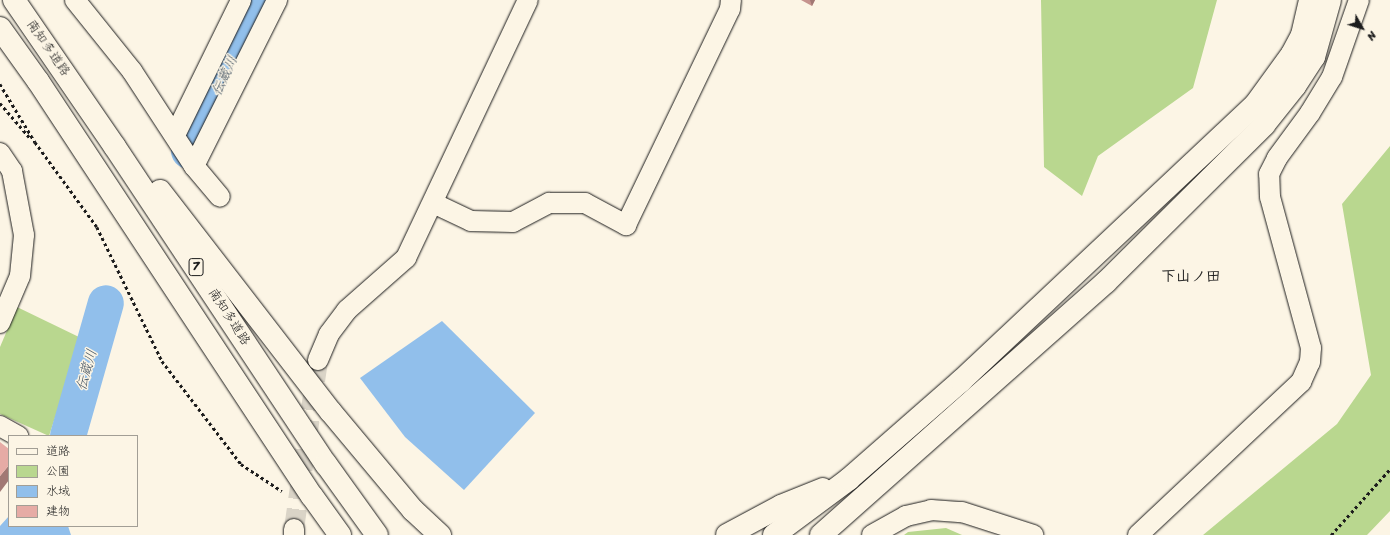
<!DOCTYPE html>
<html>
<head>
<meta charset="utf-8">
<style>
  body { margin:0 }
  #map { position:relative; width:1390px; height:535px; overflow:hidden; background:#fcf5e5; font-family:Sriracha,"Klee One",sans-serif }
  div>[style] { position:absolute }
  .green>* { inset:0; background:#b9d78f }
  .water>* { inset:0; background:#91bfeb }
  .river>* { height:36px; margin:-18px; padding:0 18px; transform-origin:18px; border-radius:18px; background:#91bfeb }
  .minor-tunnel>* { height:20px; margin-top:-10px; transform-origin:0; background:repeating-linear-gradient(90deg,#dad4c7 0 20px,transparent 0 30px) }
  .path>* { height:2.5px; margin-top:-1.25px; transform-origin:0; background:repeating-linear-gradient(90deg,#1c1c1c 0 3px,transparent 0 6px) }
  .roads { filter:drop-shadow(0 0 1px #1c1c1c) drop-shadow(0 0 1px #1c1c1c) }
  .minor>* { height:20px; margin:-10px; padding:0 10px; transform-origin:10px; border-radius:10px; background:#fcf5e5 }
  .highway>* { height:22px; margin:-11px; padding:0 11px; transform-origin:11px; border-radius:11px; background:#fcf5e5 }
  .wall>* { inset:0; background:#c6938e }
  .shaded-wall>* { inset:0; background:#a17874 }
  .building>* { inset:0; background:#e6aba5 }
  span { translate:-50% -50%; white-space:nowrap; text-align:center; line-height:1.15; -webkit-text-stroke:3px #fcf5e5; paint-order:stroke }
  .shield-label span { padding:1px 3px; background:#fcf5e5; border:1px solid; border-radius:3px; -webkit-text-stroke-width:0 }
  .shield-label { font-size:12px; color:#1c1c1c; font-weight:700 }
  .street-label { font-size:13px; color:#1c1c1c }
  .water-label { font-size:14px; color:#455564; font-style:italic }
  .quarter-label { font-size:15px; color:#1c1c1c; font-weight:700 }
  .legend { position:absolute; left:8px; top:435px; width:130px; height:92px; box-sizing:border-box; background:#fcf5e5; border:1px solid #a29e95; margin:0; padding:5px 7px; list-style:none; font-size:12px; color:#1c1c1c }
  .legend li { display:flex; align-items:center; gap:8px; height:20px }
  .legend b { width:20px; border:1px solid #a29e95 }
  .north { position:absolute; left:1342px; top:8px; width:40px; height:40px; -webkit-text-stroke:3px #fcf5e5; paint-order:stroke; rotate:129deg; font-size:11px; font-weight:700; line-height:16px; text-align:center; color:#1c1c1c }
  .north::after { content:''; display:block; margin:auto; width:14px; height:18px; background:#1c1c1c; clip-path:polygon(50% 0,100% 100%,50% 72%,0 100%) }
</style>
</head>
<body>
<div id="map">
  <div class="green">
    <div style="clip-path:polygon(1041px 0,1217px 0,1193px 88px,1098px 156px,1082px 196px,1044px 167px)"></div>
    <div style="clip-path:polygon(1390px 146px,1390px 511px,1367px 535px,1203px 535px,1337px 424px,1371px 375px,1342px 204px)"></div>
    <div style="clip-path:polygon(17px 307px,81px 338px,49px 436px,0 414px,0 347px)"></div>
    <div style="clip-path:polygon(946px 528px,962px 535px,904px 535px,908px 532px)"></div>
  </div>
  <div class="water">
    <div style="clip-path:polygon(442px 321px,535px 413px,464px 490px,405px 437px,360px 378px)"></div>
    <div style="clip-path:polygon(9px 516px,9px 526px,68px 526px,71px 535px,0 535px,0 526px)"></div>
  </div>
  <div class="river">
    <div style="left:189px;top:151px;width:167px;rotate:-64.5deg"></div>
    <div style="left:68px;top:436px;width:138px;rotate:-74.1deg"></div>
  </div>
  <div class="minor-tunnel">
    <div style="left:294px;top:529px;width:171px;rotate:-81.9deg"></div>
  </div>
  <div class="path">
    <div style="left:0;top:84px;width:68px;rotate:58.9deg"></div>
    <div style="left:35px;top:142px;width:105px;rotate:53.9deg"></div>
    <div style="left:97px;top:227px;width:149px;rotate:64.1deg"></div>
    <div style="left:162px;top:361px;width:130px;rotate:52.5deg"></div>
    <div style="left:241px;top:464px;width:49px;rotate:33.4deg"></div>
    <div style="left:0;top:103px;width:46px;rotate:49.4deg"></div>
    <div style="left:1331px;top:535px;width:89px;rotate:-48.2deg"></div>
  </div>
  <div class="roads">
    <div class="minor">
      <div style="left:75px;top:0;width:91px;rotate:51.2deg"></div>
      <div style="left:132px;top:71px;width:113px;rotate:56.9deg"></div>
      <div style="left:194px;top:166px;width:40px;rotate:50deg"></div>
      <div style="left:175px;top:135px;width:150px;rotate:-63.9deg"></div>
      <div style="left:0;top:153px;width:22px;rotate:56deg"></div>
      <div style="left:12px;top:171px;width:65px;rotate:79.4deg"></div>
      <div style="left:24px;top:235px;width:41px;rotate:95.6deg"></div>
      <div style="left:20px;top:276px;width:51px;rotate:113.1deg"></div>
      <div style="left:194px;top:166px;width:186px;rotate:-63.4deg"></div>
      <div style="left:433px;top:203px;width:42px;rotate:25.3deg"></div>
      <div style="left:471px;top:221px;width:42px;rotate:1.4deg"></div>
      <div style="left:513px;top:222px;width:41px;rotate:-27.8deg"></div>
      <div style="left:549px;top:203px;width:36px"></div>
      <div style="left:585px;top:203px;width:47px;rotate:28.2deg"></div>
      <div style="left:626px;top:225px;width:240px;rotate:-64.3deg"></div>
      <div style="left:730px;top:9px;width:9px;rotate:-84deg"></div>
      <div style="left:318px;top:360px;width:28px;rotate:-67deg"></div>
      <div style="left:329px;top:334px;width:30px;rotate:-53deg"></div>
      <div style="left:347px;top:310px;width:79px;rotate:-41.4deg"></div>
      <div style="left:406px;top:258px;width:285px;rotate:-64.7deg"></div>
      <div style="left:0;top:426px;width:21px;rotate:29deg"></div>
      <div style="left:294px;top:529px;width:6px;rotate:90deg"></div>
      <div style="left:872px;top:535px;width:39px;rotate:-29deg"></div>
      <div style="left:906px;top:516px;width:26px;rotate:-13deg"></div>
      <div style="left:931px;top:510px;width:31px;rotate:4deg"></div>
      <div style="left:962px;top:512px;width:75px;rotate:17.9deg"></div>
      <div style="left:1138px;top:535px;width:224px;rotate:-43.2deg"></div>
      <div style="left:1301px;top:382px;width:22px;rotate:-66deg"></div>
      <div style="left:1310px;top:362px;width:14px;rotate:-86deg"></div>
      <div style="left:1311px;top:348px;width:156px;rotate:-105.2deg"></div>
      <div style="left:1270px;top:197px;width:23px;rotate:-92deg"></div>
      <div style="left:1269px;top:174px;width:18px;rotate:-63deg"></div>
      <div style="left:1277px;top:158px;width:56px;rotate:-53.7deg"></div>
      <div style="left:1310px;top:113px;width:42px;rotate:-58.6deg"></div>
      <div style="left:1332px;top:77px;width:82px;rotate:-70.7deg"></div>
    </div>
    <div class="highway">
      <div style="left:14px;top:0;width:178px;rotate:55.5deg"></div>
      <div style="left:115px;top:147px;width:381px;rotate:56.4deg"></div>
      <div style="left:326px;top:464px;width:87px;rotate:54.3deg"></div>
      <div style="left:0;top:28px;width:65px;rotate:54.4deg"></div>
      <div style="left:38px;top:81px;width:497px;rotate:56.6deg"></div>
      <div style="left:312px;top:496px;width:48px;rotate:54.3deg"></div>
      <div style="left:160px;top:191px;width:279px;rotate:52.3deg"></div>
      <div style="left:331px;top:412px;width:128px;rotate:50.1deg"></div>
      <div style="left:413px;top:510px;width:37px;rotate:43deg"></div>
      <div style="left:727px;top:535px;width:61px;rotate:-28.2deg"></div>
      <div style="left:781px;top:506px;width:45px;rotate:-22deg"></div>
      <div style="left:774px;top:535px;width:94px;rotate:-36.7deg"></div>
      <div style="left:849px;top:479px;width:149px;rotate:-41.2deg"></div>
      <div style="left:961px;top:381px;width:403px;rotate:-43.2deg"></div>
      <div style="left:1255px;top:105px;width:63px;rotate:-54deg"></div>
      <div style="left:1292px;top:54px;width:21px;rotate:-62deg"></div>
      <div style="left:1302px;top:35px;width:36px;rotate:-77deg"></div>
      <div style="left:821px;top:535px;width:381px;rotate:-41.6deg"></div>
      <div style="left:1106px;top:282px;width:223px;rotate:-44.8deg"></div>
      <div style="left:1264px;top:125px;width:50px;rotate:-51.5deg"></div>
      <div style="left:1295px;top:86px;width:35px;rotate:-57deg"></div>
      <div style="left:1314px;top:57px;width:59px;rotate:-74.3deg"></div>
    </div>
  </div>
  <div class="wall">
    <div style="clip-path:polygon(801px 0,815px 0,812px 6px)"></div>
  </div>
  <div class="shaded-wall">
    <div style="clip-path:polygon(810px 0,815px 0,812px 6px)"></div>
    <div style="clip-path:polygon(9px 465px,9px 480px,0 492px,0 476px)"></div>
  </div>
  <div class="building">
    <div style="clip-path:polygon(0 442px,9px 449px,9px 465px,0 476px)"></div>
  </div>
  <div class="shield-label">
    <span style="left:196px;top:267px">7</span>
  </div>
  <div class="street-label">
    <span style="left:48px;top:48px;rotate:55deg">南知多道路</span>
    <span style="left:229px;top:317px;rotate:57deg">南知多道路</span>
  </div>
  <div class="water-label">
    <span style="left:225px;top:76px;rotate:-65deg">伝蔵川</span>
    <span style="left:87px;top:370px;rotate:-74deg">伝蔵川</span>
  </div>
  <div class="quarter-label">
    <span style="left:1191px;top:277px">下山ノ田</span>
  </div>
  <ul class="legend">
  <li><b style="height:5px;background:#fcf5e5"></b>道路</li>
  <li><b style="height:11px;background:#b9d78f"></b>公園</li>
  <li><b style="height:11px;background:#91bfeb"></b>水域</li>
  <li><b style="height:11px;background:#e6aba5"></b>建物</li>
  </ul>
  <div class="north">N</div>
</div>
</body>
</html>
